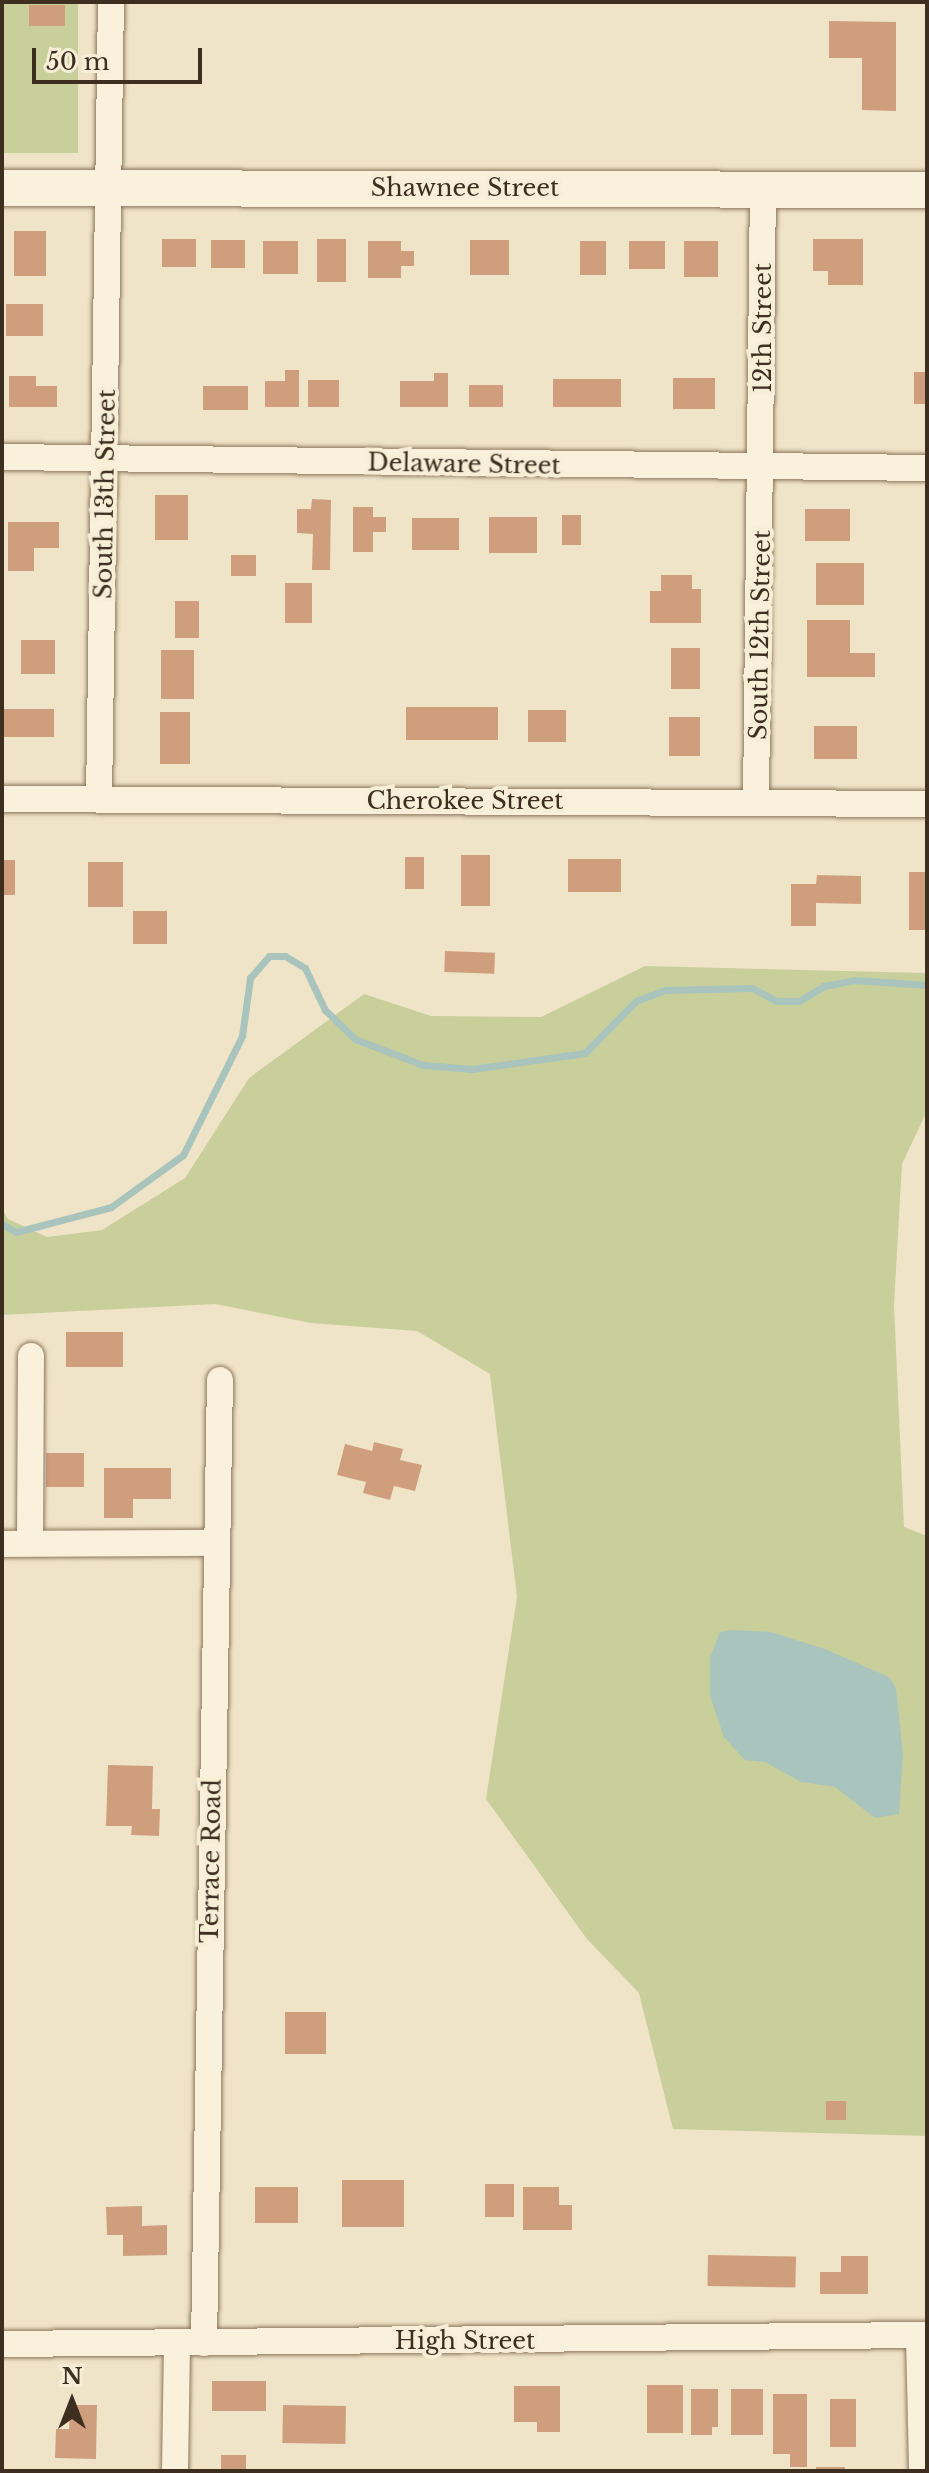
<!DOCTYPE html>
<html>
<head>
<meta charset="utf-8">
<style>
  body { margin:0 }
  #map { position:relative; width:929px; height:2473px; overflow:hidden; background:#f0e4c8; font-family:"Libre Baskerville",serif }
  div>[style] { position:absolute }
  .green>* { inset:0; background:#c9cf9b; transform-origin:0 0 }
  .water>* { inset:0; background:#a9c4bc }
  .stream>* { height:7px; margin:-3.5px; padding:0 3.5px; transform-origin:3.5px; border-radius:3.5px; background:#a9c4bc }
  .building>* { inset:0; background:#cf9f7d; transform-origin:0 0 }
  .roads { filter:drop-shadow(0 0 2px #8d765c) drop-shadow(0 0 2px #8d765c) }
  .street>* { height:26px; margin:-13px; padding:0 13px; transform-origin:13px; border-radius:13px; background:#faf1dc }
  .secondary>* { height:36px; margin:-18px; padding:0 18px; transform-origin:18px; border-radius:18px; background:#faf1dc }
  span { translate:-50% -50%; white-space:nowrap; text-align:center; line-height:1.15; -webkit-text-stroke:8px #f7eed8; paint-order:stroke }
  .street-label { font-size:24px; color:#3d2e20 }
  .frame { position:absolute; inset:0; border:4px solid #3d2e20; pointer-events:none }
  .north { position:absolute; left:32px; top:2361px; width:80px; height:80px; -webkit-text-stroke:6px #f7eed8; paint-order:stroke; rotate:0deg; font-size:22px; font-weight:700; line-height:32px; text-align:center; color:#3d2e20 }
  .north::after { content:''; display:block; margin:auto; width:28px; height:36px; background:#3d2e20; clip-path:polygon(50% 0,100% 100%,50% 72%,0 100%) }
  .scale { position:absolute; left:32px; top:48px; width:170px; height:36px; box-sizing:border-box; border:4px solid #3d2e20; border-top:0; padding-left:10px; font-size:24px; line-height:28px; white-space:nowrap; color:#3d2e20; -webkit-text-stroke:6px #f7eed8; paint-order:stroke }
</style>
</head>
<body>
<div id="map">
  <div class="green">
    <div style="left:2px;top:2px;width:76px;height:151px"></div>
    <div style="clip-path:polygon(645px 966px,927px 973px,927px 1111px,902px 1164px,894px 1305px,904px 1527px,927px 1536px,927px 2136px,673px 2129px,639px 1993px,587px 1939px,486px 1799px,517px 1597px,490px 1374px,417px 1331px,311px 1323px,215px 1304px,2px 1315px,2px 1209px,8px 1219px,47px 1237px,102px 1230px,185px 1178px,249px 1078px,364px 994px,431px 1016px,541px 1017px)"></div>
  </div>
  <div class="water">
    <div style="clip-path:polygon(733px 1630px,771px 1632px,825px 1649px,889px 1677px,896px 1688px,903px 1755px,899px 1814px,875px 1818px,835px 1787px,801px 1782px,765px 1762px,745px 1760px,724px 1737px,710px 1696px,710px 1658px,720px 1632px)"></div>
  </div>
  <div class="stream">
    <div style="left:2px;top:1224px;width:16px;rotate:30deg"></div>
    <div style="left:16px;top:1232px;width:98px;rotate:-14.7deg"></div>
    <div style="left:111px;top:1207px;width:89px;rotate:-35.8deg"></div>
    <div style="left:183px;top:1155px;width:133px;rotate:-63.6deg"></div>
    <div style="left:242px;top:1036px;width:59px;rotate:-82.1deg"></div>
    <div style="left:250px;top:978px;width:29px;rotate:-49deg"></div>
    <div style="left:269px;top:956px;width:16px"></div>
    <div style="left:285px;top:956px;width:23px;rotate:31deg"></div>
    <div style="left:305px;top:968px;width:47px;rotate:64.5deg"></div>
    <div style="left:325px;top:1010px;width:42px;rotate:44deg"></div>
    <div style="left:355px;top:1039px;width:73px;rotate:20.9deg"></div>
    <div style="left:423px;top:1065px;width:49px;rotate:4.7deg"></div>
    <div style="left:472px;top:1069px;width:114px;rotate:-8.1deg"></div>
    <div style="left:585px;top:1053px;width:73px;rotate:-45.6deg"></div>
    <div style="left:636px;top:1001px;width:31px;rotate:-21deg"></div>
    <div style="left:665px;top:990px;width:87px;rotate:-1.3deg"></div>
    <div style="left:752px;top:988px;width:27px;rotate:28deg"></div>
    <div style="left:776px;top:1001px;width:23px"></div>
    <div style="left:799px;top:1001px;width:29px;rotate:-31deg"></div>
    <div style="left:824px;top:986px;width:31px;rotate:-11deg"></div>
    <div style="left:854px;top:980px;width:73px;rotate:3.9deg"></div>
  </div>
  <div class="building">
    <div style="left:29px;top:5px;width:36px;height:21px"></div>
    <div style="clip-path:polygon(829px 21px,896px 22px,896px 111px,862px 110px,862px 58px,829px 58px)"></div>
    <div style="left:14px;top:231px;width:32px;height:45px"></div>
    <div style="left:162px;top:239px;width:34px;height:28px"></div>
    <div style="left:317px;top:239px;width:29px;height:43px"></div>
    <div style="clip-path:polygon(813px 239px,863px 239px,863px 285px,828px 285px,828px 271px,813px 271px)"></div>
    <div style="left:211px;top:240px;width:34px;height:28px"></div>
    <div style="left:470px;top:240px;width:39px;height:35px"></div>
    <div style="left:263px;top:241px;width:35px;height:33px"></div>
    <div style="clip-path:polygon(368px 241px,401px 241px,401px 251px,414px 251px,414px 266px,401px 266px,401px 278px,368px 278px)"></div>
    <div style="left:580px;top:241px;width:26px;height:34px"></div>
    <div style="left:629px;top:241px;width:36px;height:28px"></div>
    <div style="left:684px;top:241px;width:34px;height:36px"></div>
    <div style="left:6px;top:304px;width:37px;height:32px"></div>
    <div style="clip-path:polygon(285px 370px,299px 370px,299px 407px,265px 407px,265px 381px,285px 381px)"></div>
    <div style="left:914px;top:372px;width:13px;height:32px"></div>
    <div style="clip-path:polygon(434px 373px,448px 373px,448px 407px,400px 407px,400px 381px,434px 381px)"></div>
    <div style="clip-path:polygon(9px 376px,36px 376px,36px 386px,57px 386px,57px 407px,9px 407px)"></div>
    <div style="left:673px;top:378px;width:42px;height:31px"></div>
    <div style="left:553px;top:379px;width:68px;height:28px"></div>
    <div style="left:308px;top:380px;width:31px;height:27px"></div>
    <div style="left:469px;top:385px;width:34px;height:22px"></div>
    <div style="left:203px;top:386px;width:45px;height:24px"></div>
    <div style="left:155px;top:495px;width:33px;height:45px"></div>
    <div style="clip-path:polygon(312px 499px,331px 500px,330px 570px,312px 570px,313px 534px,297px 533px,297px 509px,311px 509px)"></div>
    <div style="clip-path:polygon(353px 507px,373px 507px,373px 517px,386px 517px,386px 532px,373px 532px,373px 552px,353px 552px)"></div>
    <div style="left:805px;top:509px;width:45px;height:32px"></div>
    <div style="left:562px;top:515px;width:19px;height:30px"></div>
    <div style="left:489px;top:517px;width:48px;height:36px"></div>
    <div style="left:412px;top:518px;width:47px;height:32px"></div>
    <div style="clip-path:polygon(8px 522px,59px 522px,59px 548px,34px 548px,34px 571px,8px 571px)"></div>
    <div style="left:231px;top:555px;width:25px;height:21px"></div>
    <div style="left:816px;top:563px;width:48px;height:42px"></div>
    <div style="clip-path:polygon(661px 575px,692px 575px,692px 589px,701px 589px,701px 623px,650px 623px,650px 591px,661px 591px)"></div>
    <div style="left:285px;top:583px;width:27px;height:40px"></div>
    <div style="left:175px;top:601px;width:24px;height:37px"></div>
    <div style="clip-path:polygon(807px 620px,850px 620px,850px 653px,875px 653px,875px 677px,807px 677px)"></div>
    <div style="left:21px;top:640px;width:34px;height:34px"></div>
    <div style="left:671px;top:648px;width:29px;height:41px"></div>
    <div style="left:161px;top:650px;width:33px;height:49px"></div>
    <div style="left:406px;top:707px;width:92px;height:33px"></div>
    <div style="left:2px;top:709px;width:52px;height:28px"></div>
    <div style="left:528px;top:710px;width:38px;height:32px"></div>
    <div style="left:160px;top:712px;width:30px;height:52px"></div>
    <div style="left:669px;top:717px;width:31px;height:39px"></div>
    <div style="left:814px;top:726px;width:43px;height:33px"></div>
    <div style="left:461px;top:855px;width:29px;height:51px"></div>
    <div style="left:405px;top:857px;width:19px;height:32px"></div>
    <div style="left:568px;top:859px;width:53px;height:33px"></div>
    <div style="left:2px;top:860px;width:13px;height:35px"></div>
    <div style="left:88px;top:862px;width:35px;height:45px"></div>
    <div style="left:909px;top:872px;width:18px;height:58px"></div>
    <div style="clip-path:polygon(817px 875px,861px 876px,861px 904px,816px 903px,816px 926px,791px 926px,791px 884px,816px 884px)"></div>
    <div style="left:133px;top:911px;width:34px;height:33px"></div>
    <div style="left:445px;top:951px;width:50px;height:21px;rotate:2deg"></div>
    <div style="left:66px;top:1332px;width:57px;height:35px"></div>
    <div style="clip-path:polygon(374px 1442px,403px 1449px,400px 1460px,422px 1465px,415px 1491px,394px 1486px,390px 1500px,363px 1493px,366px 1482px,337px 1475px,345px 1444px,372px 1451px)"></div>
    <div style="left:46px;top:1453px;width:38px;height:34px"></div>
    <div style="clip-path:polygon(104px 1468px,171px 1468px,171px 1499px,133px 1499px,133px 1518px,104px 1518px)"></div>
    <div style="clip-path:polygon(108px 1765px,153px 1766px,152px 1809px,160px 1809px,159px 1836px,131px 1835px,132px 1826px,106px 1826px)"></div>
    <div style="left:285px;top:2012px;width:41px;height:42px"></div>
    <div style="left:826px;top:2101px;width:20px;height:19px"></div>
    <div style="left:342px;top:2180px;width:62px;height:47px"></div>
    <div style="left:485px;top:2184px;width:29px;height:33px"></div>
    <div style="left:255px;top:2187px;width:43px;height:36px"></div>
    <div style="clip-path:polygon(523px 2187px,559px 2187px,559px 2205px,572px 2205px,572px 2230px,523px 2230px)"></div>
    <div style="clip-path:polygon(142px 2206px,142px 2226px,167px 2225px,167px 2255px,123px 2256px,123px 2235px,107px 2235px,106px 2207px)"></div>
    <div style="left:708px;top:2255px;width:88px;height:31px;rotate:1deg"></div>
    <div style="clip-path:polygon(841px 2256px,868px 2256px,868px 2294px,820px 2294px,820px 2272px,841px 2272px)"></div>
    <div style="left:212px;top:2381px;width:54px;height:30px"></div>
    <div style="left:647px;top:2385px;width:36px;height:48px"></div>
    <div style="clip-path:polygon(514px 2386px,560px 2386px,560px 2432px,537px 2432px,537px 2422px,514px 2422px)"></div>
    <div style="clip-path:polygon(691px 2389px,718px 2389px,718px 2427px,712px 2427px,712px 2435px,691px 2435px)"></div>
    <div style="left:731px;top:2389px;width:32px;height:46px"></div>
    <div style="clip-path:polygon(773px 2394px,807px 2394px,807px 2467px,790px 2467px,790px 2454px,773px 2454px)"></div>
    <div style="left:830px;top:2399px;width:26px;height:48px"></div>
    <div style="clip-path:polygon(70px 2405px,97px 2405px,96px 2459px,55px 2458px,56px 2429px,69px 2429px)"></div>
    <div style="left:283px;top:2405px;width:63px;height:38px;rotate:1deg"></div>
    <div style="left:221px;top:2455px;width:25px;height:16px"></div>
    <div style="left:816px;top:2467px;width:29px;height:4px"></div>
  </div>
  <div class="roads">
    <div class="street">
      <div style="left:2px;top:457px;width:925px;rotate:0.68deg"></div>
      <div style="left:2px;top:799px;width:925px;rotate:0.31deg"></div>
      <div style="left:99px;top:799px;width:797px;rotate:-89.14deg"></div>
      <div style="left:756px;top:802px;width:613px;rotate:-89.35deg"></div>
      <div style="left:30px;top:1542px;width:186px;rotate:-89.7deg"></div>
      <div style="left:2px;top:1544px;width:213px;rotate:-0.3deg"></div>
      <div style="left:919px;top:2335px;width:136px;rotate:88.7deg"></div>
      <div style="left:204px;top:2343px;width:963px;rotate:-89.05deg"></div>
      <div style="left:2px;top:2344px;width:925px;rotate:-0.56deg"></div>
      <div style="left:175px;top:2471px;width:128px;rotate:-89.1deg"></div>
    </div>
    <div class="secondary">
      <div style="left:2px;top:188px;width:925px;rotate:0.12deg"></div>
    </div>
  </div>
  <div class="street-label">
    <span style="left:465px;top:188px">Shawnee Street</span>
    <span style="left:763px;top:328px;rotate:-90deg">12th Street</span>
    <span style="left:464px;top:464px;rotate:1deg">Delaware Street</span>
    <span style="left:105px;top:494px;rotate:-89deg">South 13th Street</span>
    <span style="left:760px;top:635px;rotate:-89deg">South 12th Street</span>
    <span style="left:465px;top:801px">Cherokee Street</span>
    <span style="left:211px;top:1861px;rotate:-89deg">Terrace Road</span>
    <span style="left:465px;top:2341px">High Street</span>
  </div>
  <div class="frame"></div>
  <div class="north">N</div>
  <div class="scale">50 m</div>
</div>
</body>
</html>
